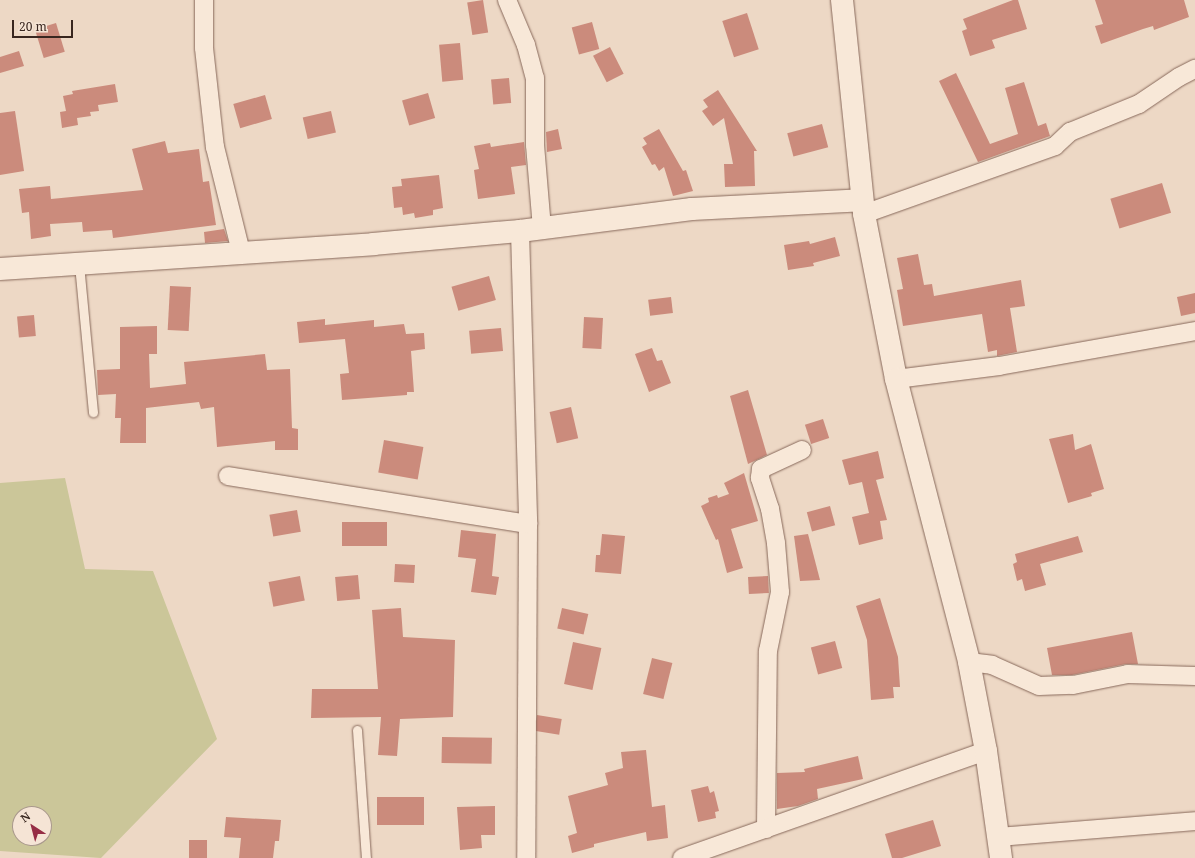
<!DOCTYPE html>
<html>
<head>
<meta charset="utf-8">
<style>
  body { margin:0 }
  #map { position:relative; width:1195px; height:858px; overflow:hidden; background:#edd8c5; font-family:"Noto Serif",serif }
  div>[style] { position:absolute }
  .green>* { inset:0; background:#cbc699 }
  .building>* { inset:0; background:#cb8b7c; transform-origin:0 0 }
  .roads { filter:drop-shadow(0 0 1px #88695b) drop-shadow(0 0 1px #88695b) }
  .service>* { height:9px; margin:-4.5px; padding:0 4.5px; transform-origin:4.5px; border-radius:4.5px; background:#f8e8d8 }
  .minor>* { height:18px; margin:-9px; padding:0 9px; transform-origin:9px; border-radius:9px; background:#f8e8d8 }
  .tertiary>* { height:22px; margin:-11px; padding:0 11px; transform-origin:11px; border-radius:11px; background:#f8e8d8 }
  span { translate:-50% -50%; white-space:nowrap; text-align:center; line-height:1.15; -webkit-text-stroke:3.5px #f5e4d5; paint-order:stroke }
  .north { position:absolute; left:12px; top:806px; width:40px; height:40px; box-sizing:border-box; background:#f5e4d5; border:1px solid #a9988c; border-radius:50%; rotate:324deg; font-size:11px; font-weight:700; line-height:16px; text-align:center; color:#38261f }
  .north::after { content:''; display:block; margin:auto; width:14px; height:18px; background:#962d45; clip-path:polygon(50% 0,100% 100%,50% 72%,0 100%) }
  .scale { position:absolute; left:12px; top:20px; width:61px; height:18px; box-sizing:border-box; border:2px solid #38261f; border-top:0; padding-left:5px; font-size:12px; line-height:14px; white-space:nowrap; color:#38261f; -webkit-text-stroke:3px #f5e4d5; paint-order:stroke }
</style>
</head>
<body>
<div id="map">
  <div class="green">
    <div style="clip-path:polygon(evenodd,65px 478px,85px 569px,153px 571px,217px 739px,101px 858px,0 851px,0 483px,65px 478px,20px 814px,44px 814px,44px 838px,20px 838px,20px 814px)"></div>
  </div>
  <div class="building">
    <div style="left:483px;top:0;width:33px;height:16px;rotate:81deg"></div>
    <div style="clip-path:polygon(1013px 0,1018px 0,1027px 29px,992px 40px,995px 48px,970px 56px,962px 31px,967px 29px,963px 19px)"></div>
    <div style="clip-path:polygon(1095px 0,1184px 0,1189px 17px,1154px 30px,1153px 26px,1143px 29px,1101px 44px,1095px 26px,1103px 24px)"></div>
    <div style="left:747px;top:13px;width:38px;height:26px;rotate:72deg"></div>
    <div style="left:592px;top:22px;width:28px;height:21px;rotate:75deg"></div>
    <div style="left:56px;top:23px;width:30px;height:22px;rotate:73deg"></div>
    <div style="left:460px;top:43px;width:37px;height:21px;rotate:85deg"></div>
    <div style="left:610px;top:47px;width:30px;height:19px;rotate:63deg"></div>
    <div style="clip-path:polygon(19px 51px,24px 66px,0 73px,0 57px)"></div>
    <div style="clip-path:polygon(956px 73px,990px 144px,1018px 134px,1005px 88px,1024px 82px,1038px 126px,1046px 123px,1050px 136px,978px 162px,939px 81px)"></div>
    <div style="left:509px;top:78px;width:25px;height:18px;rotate:85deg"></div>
    <div style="clip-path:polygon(115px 84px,118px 102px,98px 105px,99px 111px,90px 112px,91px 116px,77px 118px,78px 125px,62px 128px,60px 112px,66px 111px,63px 96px,73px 94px,72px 91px)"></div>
    <div style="clip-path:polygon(718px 90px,757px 151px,754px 151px,755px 186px,725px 187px,724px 164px,733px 164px,724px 118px,713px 126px,702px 111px,708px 107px,703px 100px)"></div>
    <div style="left:428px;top:93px;width:26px;height:27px;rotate:74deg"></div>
    <div style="left:265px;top:95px;width:25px;height:33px;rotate:74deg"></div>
    <div style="clip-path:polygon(15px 111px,24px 171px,0 175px,0 113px)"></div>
    <div style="left:331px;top:111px;width:22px;height:29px;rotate:77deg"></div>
    <div style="left:822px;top:124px;width:24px;height:36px;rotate:75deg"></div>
    <div style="clip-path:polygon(558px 129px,562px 149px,547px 152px,546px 132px)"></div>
    <div style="clip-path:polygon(659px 129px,683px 171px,686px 170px,693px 191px,673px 196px,664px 167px,659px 171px,655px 164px,652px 165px,642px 147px,647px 144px,643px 138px)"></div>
    <div style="clip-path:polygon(165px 141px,168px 153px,199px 149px,203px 182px,209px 181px,216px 225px,113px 238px,112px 230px,83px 232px,82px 222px,50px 224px,51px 236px,31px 239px,29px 212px,22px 213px,19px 189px,50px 186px,51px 199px,143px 190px,132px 149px)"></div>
    <div style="clip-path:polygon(524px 142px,526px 165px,511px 167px,515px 194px,478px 199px,474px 170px,479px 169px,474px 146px,490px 143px,491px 147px)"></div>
    <div style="clip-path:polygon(439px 175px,443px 208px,433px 210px,433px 215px,415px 218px,414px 213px,403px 215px,402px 207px,394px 208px,392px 187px,402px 186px,401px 179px)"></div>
    <div style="left:1162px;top:183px;width:31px;height:54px;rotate:73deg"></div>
    <div style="clip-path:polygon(224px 229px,228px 241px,205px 243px,204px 232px)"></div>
    <div style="clip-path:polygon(835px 237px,840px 256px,813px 263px,814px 266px,788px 270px,784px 245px,809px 241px,810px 244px)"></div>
    <div style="clip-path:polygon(918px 254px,924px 285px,932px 284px,934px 296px,1021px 280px,1025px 306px,1010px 308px,1017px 352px,997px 356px,997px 350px,988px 352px,982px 314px,903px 326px,897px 290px,903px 289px,897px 258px)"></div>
    <div style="left:489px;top:276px;width:25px;height:39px;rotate:74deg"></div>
    <div style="left:170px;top:286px;width:21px;height:44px;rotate:3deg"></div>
    <div style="clip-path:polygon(1195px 293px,1195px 313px,1181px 316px,1177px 297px)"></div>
    <div style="left:671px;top:297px;width:16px;height:23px;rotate:83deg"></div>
    <div style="left:34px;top:315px;width:21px;height:17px;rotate:85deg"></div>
    <div style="left:584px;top:317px;width:19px;height:31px;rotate:3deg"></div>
    <div style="clip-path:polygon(325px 319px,325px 325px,374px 320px,374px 327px,404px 324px,406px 334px,424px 333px,425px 349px,411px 351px,414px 392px,407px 392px,407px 395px,342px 400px,340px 374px,349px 373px,345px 339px,299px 343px,297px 322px)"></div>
    <div style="clip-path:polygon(157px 326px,157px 354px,149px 354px,150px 388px,186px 384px,184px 362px,265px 354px,267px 370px,290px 369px,292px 428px,298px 429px,298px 450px,275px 450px,275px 441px,217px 447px,214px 407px,201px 409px,199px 402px,146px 408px,146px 443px,120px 443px,121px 418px,115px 418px,116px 394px,98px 395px,97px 370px,120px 369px,120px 327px)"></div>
    <div style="left:501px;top:328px;width:23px;height:32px;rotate:85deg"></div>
    <div style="clip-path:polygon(652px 348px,657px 361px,662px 360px,671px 383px,649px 392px,635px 354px)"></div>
    <div style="clip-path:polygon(748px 390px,767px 455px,748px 464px,730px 396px)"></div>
    <div style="left:571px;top:407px;width:32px;height:22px;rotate:77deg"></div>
    <div style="left:823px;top:419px;width:20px;height:19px;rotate:72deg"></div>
    <div style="clip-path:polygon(1073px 434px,1075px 450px,1091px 444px,1104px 489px,1091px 493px,1092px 496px,1068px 503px,1049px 439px)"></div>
    <div style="left:384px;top:440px;width:40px;height:33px;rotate:10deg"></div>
    <div style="clip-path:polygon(878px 451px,884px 478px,876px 480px,887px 520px,880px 521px,883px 539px,859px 545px,852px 517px,869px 513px,862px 482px,849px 485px,842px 460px)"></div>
    <div style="clip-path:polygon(744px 473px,758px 521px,731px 529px,743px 568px,727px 573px,718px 539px,716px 540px,701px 506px,709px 502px,708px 498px,717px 495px,718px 498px,729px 494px,724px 483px)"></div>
    <div style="left:830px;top:506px;width:20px;height:24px;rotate:75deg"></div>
    <div style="left:297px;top:510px;width:22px;height:28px;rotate:80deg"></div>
    <div style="left:387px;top:522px;width:24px;height:45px;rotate:90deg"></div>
    <div style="clip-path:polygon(461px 530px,496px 534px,492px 576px,499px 577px,496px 595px,471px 592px,476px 559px,458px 557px)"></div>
    <div style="clip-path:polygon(602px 534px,625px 536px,621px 574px,595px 572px,596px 555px,600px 555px)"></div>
    <div style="clip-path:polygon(808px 534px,820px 580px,800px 581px,794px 536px)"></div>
    <div style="clip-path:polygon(1078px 536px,1083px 552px,1040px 564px,1046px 585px,1025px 591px,1022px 579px,1017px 581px,1013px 564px,1017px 562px,1015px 554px)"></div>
    <div style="left:395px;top:564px;width:20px;height:18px;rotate:3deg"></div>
    <div style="left:358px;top:575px;width:24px;height:23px;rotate:85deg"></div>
    <div style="left:300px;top:576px;width:25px;height:32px;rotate:79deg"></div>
    <div style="left:768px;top:576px;width:17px;height:20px;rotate:87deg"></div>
    <div style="clip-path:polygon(880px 598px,898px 657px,900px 687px,893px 687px,894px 698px,871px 700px,867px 640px,856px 606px)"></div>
    <div style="clip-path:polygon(401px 608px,403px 637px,455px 640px,453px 717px,400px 719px,397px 756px,378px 755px,381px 717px,311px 718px,312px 689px,378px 689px,372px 610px)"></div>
    <div style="left:562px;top:608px;width:27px;height:21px;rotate:13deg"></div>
    <div style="clip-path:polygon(1132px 632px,1138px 664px,1126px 664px,1072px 675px,1052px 675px,1047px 648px)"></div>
    <div style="left:835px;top:641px;width:28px;height:25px;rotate:75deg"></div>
    <div style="left:573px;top:642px;width:29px;height:43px;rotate:12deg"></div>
    <div style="left:652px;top:658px;width:21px;height:37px;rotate:14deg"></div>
    <div style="left:537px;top:715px;width:25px;height:16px;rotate:9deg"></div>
    <div style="left:442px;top:737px;width:50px;height:26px;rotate:1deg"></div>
    <div style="clip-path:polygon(646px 750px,652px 807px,665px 805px,668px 838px,647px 841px,646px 832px,594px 844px,594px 847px,572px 853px,568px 836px,577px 833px,568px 796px,608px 785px,605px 773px,623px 768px,621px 752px)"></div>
    <div style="clip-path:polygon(858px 756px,863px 779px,817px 789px,818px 799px,798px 806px,777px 809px,777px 773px,805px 772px,804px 769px)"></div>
    <div style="clip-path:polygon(708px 786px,710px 793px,714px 791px,719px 811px,715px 812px,716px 818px,698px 822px,691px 790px)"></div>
    <div style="left:424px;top:797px;width:28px;height:47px;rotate:90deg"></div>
    <div style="clip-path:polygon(495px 806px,495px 835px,481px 835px,482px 848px,460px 850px,457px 807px)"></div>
    <div style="clip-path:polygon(226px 817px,281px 820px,279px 841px,275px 841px,273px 858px,239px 858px,241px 838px,224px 837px)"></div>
    <div style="clip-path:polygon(933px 820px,941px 846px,902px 858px,892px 858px,885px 834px)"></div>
    <div style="left:189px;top:840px;width:18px;height:18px"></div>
  </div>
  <div class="roads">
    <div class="service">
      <div style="left:79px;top:264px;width:149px;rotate:84.6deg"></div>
      <div style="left:357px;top:730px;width:128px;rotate:86deg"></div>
    </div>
    <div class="minor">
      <div style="left:204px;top:0;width:48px;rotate:90deg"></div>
      <div style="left:204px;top:48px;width:100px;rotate:83.7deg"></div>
      <div style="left:215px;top:147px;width:108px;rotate:76.1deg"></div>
      <div style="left:507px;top:0;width:49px;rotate:67.1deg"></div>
      <div style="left:526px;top:45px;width:34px;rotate:75deg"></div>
      <div style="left:535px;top:78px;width:67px;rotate:90deg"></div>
      <div style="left:535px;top:145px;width:83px;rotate:85.2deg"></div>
      <div style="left:864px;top:214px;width:203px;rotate:-19.6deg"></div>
      <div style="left:1055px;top:146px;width:21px;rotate:-43deg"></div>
      <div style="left:1070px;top:132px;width:74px;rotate:-22.1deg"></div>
      <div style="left:1139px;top:104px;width:48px;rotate:-34deg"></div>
      <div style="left:1179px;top:77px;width:18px;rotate:-27deg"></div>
      <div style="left:520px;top:231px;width:293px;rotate:88.4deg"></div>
      <div style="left:528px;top:524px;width:334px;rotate:90.3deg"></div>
      <div style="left:896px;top:379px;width:104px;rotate:-7.2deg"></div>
      <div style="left:999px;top:366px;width:199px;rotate:-10.1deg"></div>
      <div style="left:228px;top:476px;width:304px;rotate:9.1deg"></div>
      <div style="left:969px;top:662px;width:23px;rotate:7deg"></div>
      <div style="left:992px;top:665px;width:51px;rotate:24.1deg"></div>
      <div style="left:1039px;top:686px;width:34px;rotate:-2deg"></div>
      <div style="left:1073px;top:685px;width:56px;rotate:-11.3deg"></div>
      <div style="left:1128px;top:674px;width:67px;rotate:1.7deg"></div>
      <div style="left:766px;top:829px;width:178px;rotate:-89.4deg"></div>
      <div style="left:768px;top:651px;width:60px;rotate:-78.5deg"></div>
      <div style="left:780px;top:592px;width:49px;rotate:-94.7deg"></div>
      <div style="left:776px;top:543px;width:35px;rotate:-100deg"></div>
      <div style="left:770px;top:509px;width:33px;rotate:-108deg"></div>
      <div style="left:760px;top:478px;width:9px;rotate:-84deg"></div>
      <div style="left:761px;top:469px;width:45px;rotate:-24.9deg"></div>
      <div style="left:998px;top:837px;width:198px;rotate:-4.6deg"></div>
      <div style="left:682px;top:858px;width:322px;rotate:-19.4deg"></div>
    </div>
    <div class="tertiary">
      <div style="left:842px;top:0;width:215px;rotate:84.1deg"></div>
      <div style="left:864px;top:214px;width:168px;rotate:79deg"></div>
      <div style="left:896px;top:379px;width:292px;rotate:75.5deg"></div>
      <div style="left:969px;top:662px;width:91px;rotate:79.2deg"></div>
      <div style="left:986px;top:751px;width:108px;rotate:82deg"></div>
      <div style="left:0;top:269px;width:374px;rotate:-3.8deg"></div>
      <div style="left:373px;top:244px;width:148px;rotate:-5.1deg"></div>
      <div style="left:520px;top:231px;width:173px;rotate:-7.3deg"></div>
      <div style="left:692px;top:209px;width:169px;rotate:-3deg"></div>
    </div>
  </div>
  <div class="north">N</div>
  <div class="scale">20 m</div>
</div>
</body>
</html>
